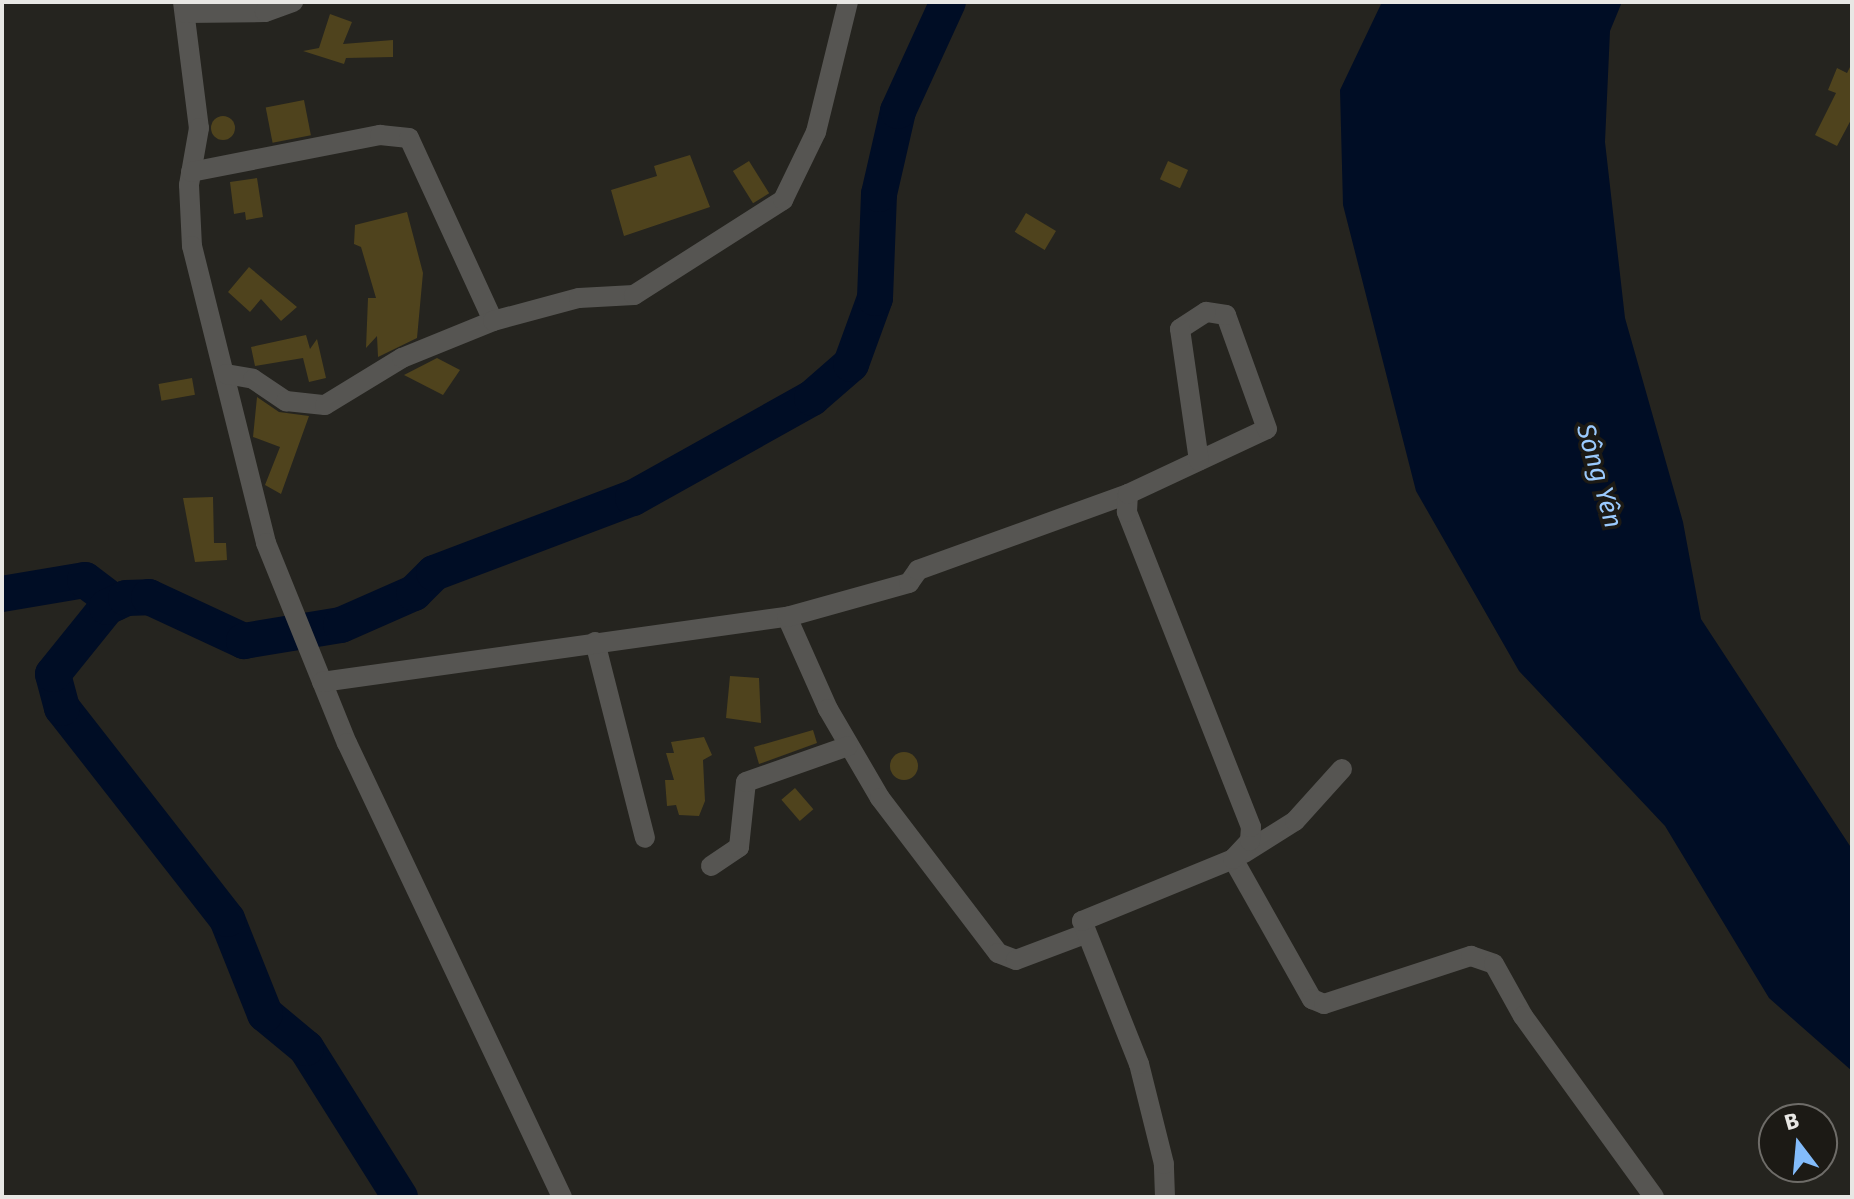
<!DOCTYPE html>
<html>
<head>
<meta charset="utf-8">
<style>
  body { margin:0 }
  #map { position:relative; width:1854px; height:1199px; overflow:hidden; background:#25241f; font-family:"Fira Sans",sans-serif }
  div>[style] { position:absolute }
  .water>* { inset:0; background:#000d25 }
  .river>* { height:36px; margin:-18px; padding:0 18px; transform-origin:18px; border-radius:18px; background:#000d25 }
  .building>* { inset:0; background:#4f431d; transform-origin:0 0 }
  .round { border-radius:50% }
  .minor>* { height:20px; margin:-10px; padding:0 10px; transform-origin:10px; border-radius:10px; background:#565552 }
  span { translate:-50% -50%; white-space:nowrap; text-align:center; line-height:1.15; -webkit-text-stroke:7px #1c1a15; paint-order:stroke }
  .water-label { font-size:26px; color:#9bcafd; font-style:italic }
  .frame { position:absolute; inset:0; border:4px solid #e8e7e4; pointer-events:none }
  .north { position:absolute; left:1758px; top:1103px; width:80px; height:80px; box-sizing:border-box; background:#1c1a15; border:2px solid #6e6c68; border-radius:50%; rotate:344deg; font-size:22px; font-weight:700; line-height:32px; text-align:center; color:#e8e7e4 }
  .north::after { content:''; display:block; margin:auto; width:28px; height:36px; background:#83bcfb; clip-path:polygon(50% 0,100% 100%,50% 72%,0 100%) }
</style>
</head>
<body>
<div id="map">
  <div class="water">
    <div style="clip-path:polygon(1382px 2px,1622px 2px,1610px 31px,1605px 142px,1625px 318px,1683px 522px,1701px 619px,1852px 849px,1852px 1071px,1769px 998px,1665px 826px,1519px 671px,1416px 491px,1343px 205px,1340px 90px)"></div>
  </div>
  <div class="river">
    <div style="left:2px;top:594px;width:84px;rotate:-9.6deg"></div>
    <div style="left:85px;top:580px;width:38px;rotate:37deg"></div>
    <div style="left:400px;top:1197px;width:176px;rotate:-122.2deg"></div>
    <div style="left:306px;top:1048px;width:53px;rotate:-140.3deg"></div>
    <div style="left:265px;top:1014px;width:102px;rotate:-111.8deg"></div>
    <div style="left:227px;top:919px;width:268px;rotate:-128deg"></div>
    <div style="left:62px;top:708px;width:35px;rotate:-105deg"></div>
    <div style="left:53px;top:674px;width:86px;rotate:-51.1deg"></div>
    <div style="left:107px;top:607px;width:21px;rotate:-25deg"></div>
    <div style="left:126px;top:598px;width:23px;rotate:-2deg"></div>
    <div style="left:149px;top:597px;width:105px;rotate:24.9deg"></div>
    <div style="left:244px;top:641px;width:98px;rotate:-9.4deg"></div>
    <div style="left:341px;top:625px;width:80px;rotate:-23.7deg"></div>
    <div style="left:414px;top:593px;width:28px;rotate:-45deg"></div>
    <div style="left:434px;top:573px;width:213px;rotate:-20.7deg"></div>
    <div style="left:633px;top:498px;width:205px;rotate:-29.2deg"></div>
    <div style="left:812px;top:398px;width:52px;rotate:-41.1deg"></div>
    <div style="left:851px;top:364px;width:70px;rotate:-70deg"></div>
    <div style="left:875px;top:298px;width:104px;rotate:-87.8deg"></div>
    <div style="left:879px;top:194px;width:85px;rotate:-77.1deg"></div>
    <div style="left:898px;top:111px;width:120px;rotate:-65.4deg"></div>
  </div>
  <div class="building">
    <div style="clip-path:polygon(330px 14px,352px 22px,343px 44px,393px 40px,393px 57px,346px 58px,344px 64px,303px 51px,319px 48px)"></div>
    <div style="clip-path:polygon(1852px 63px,1852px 118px,1837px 146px,1815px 135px,1836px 93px,1828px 90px,1837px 68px,1847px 73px)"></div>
    <div style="left:304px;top:100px;width:36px;height:39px;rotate:79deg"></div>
    <div class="round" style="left:211px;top:116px;width:24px;height:24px"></div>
    <div style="clip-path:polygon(690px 155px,710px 207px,624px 236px,611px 190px,657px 176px,654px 166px)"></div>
    <div style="left:749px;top:161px;width:38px;height:19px;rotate:58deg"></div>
    <div style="left:1168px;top:161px;width:22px;height:20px;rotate:24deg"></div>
    <div style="clip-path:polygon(257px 178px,263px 217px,246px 220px,245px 212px,234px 214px,230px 182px)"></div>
    <div style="clip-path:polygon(407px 212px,423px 273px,417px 338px,378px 357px,377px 336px,366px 348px,368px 298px,376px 298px,361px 247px,354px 244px,355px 225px)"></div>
    <div style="left:1026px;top:213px;width:35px;height:22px;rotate:31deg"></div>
    <div style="clip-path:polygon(249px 267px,297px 307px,281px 321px,261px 299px,250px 312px,228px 292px)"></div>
    <div style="clip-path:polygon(306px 335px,310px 349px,317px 339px,326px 378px,309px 382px,303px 358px,255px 366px,251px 347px)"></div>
    <div style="clip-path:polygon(437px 358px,460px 370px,443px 395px,404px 375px)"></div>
    <div style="left:192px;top:378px;width:17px;height:34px;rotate:80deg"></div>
    <div style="clip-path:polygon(257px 397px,279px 412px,309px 416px,281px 494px,265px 485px,280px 447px,253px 437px)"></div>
    <div style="clip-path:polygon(213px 497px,214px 543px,226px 543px,227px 560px,195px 562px,183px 498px)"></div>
    <div style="clip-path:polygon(730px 676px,759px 678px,761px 723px,726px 718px)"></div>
    <div style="clip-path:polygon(813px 730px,817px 743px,759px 764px,754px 747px)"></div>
    <div style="clip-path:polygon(704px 737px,712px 755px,703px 760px,705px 801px,699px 816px,679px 815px,676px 805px,667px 806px,665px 780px,674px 780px,666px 753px,674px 753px,671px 742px)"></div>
    <div class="round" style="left:890px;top:752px;width:28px;height:28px"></div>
    <div style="left:795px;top:788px;width:28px;height:18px;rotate:49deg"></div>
  </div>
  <div class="minor">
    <div style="left:183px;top:2px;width:127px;rotate:82.8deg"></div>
    <div style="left:199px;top:128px;width:58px;rotate:100deg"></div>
    <div style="left:189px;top:185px;width:61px;rotate:87.2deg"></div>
    <div style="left:192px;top:246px;width:306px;rotate:76deg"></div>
    <div style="left:266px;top:543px;width:216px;rotate:68deg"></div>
    <div style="left:347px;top:743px;width:502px;rotate:64.66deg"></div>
    <div style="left:185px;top:13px;width:80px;rotate:-0.7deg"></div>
    <div style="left:265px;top:12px;width:30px;rotate:-20deg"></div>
    <div style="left:191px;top:172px;width:193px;rotate:-11.1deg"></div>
    <div style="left:380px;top:135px;width:29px;rotate:6deg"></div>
    <div style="left:409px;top:138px;width:201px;rotate:65.3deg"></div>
    <div style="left:226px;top:374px;width:27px;rotate:10deg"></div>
    <div style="left:253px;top:379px;width:40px;rotate:34deg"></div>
    <div style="left:286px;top:401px;width:39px;rotate:6deg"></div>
    <div style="left:325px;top:405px;width:90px;rotate:-31.4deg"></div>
    <div style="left:402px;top:358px;width:98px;rotate:-22.1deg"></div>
    <div style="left:493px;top:321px;width:89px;rotate:-15deg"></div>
    <div style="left:579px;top:298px;width:55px;rotate:-3.1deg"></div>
    <div style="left:634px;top:295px;width:177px;rotate:-32.5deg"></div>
    <div style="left:783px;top:200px;width:76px;rotate:-64.1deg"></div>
    <div style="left:816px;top:132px;width:134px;rotate:-76.2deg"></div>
    <div style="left:787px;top:617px;width:101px;rotate:66deg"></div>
    <div style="left:828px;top:709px;width:103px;rotate:59.7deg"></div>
    <div style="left:880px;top:798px;width:195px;rotate:52.7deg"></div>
    <div style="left:998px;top:953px;width:19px;rotate:21deg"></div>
    <div style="left:1016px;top:960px;width:71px;rotate:-20.7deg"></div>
    <div style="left:595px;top:642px;width:202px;rotate:75.7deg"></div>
    <div style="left:322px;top:682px;width:470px;rotate:-8deg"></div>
    <div style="left:787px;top:617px;width:127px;rotate:-15.6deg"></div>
    <div style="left:909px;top:583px;width:16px;rotate:-55deg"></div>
    <div style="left:918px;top:570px;width:223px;rotate:-19.9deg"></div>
    <div style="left:1244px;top:853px;width:60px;rotate:-32.1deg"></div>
    <div style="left:1295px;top:821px;width:70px;rotate:-47.9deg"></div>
    <div style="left:1233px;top:859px;width:161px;rotate:60.6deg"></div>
    <div style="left:1312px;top:999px;width:13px;rotate:23deg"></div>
    <div style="left:1324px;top:1004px;width:155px;rotate:-18.1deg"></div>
    <div style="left:1471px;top:956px;width:24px;rotate:19deg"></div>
    <div style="left:1494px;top:964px;width:60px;rotate:60.9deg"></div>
    <div style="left:1523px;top:1016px;width:223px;rotate:54.1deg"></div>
    <div style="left:711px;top:866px;width:34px;rotate:-34deg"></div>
    <div style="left:739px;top:847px;width:65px;rotate:-83.9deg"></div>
    <div style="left:746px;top:782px;width:108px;rotate:-19.4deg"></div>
    <div style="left:1165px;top:1197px;width:33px;rotate:-92deg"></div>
    <div style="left:1164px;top:1164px;width:103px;rotate:-104deg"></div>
    <div style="left:1139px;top:1064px;width:154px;rotate:-111.7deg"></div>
    <div style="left:1082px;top:921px;width:163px;rotate:-22.3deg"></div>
    <div style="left:1233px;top:859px;width:25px;rotate:-47deg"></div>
    <div style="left:1250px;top:841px;width:14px;rotate:-86deg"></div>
    <div style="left:1251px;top:827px;width:339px;rotate:-111.5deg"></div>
    <div style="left:1127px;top:512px;width:18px;rotate:-87deg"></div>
    <div style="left:1128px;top:494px;width:153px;rotate:-25.1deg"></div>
    <div style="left:1267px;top:429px;width:121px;rotate:-109.8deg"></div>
    <div style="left:1226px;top:315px;width:20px;rotate:-171deg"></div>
    <div style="left:1206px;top:312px;width:31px;rotate:147deg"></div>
    <div style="left:1180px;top:329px;width:133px;rotate:81.8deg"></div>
  </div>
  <div class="water-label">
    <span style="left:1599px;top:476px;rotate:74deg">Sông Yên</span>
  </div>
  <div class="frame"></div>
  <div class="north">B</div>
</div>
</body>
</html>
